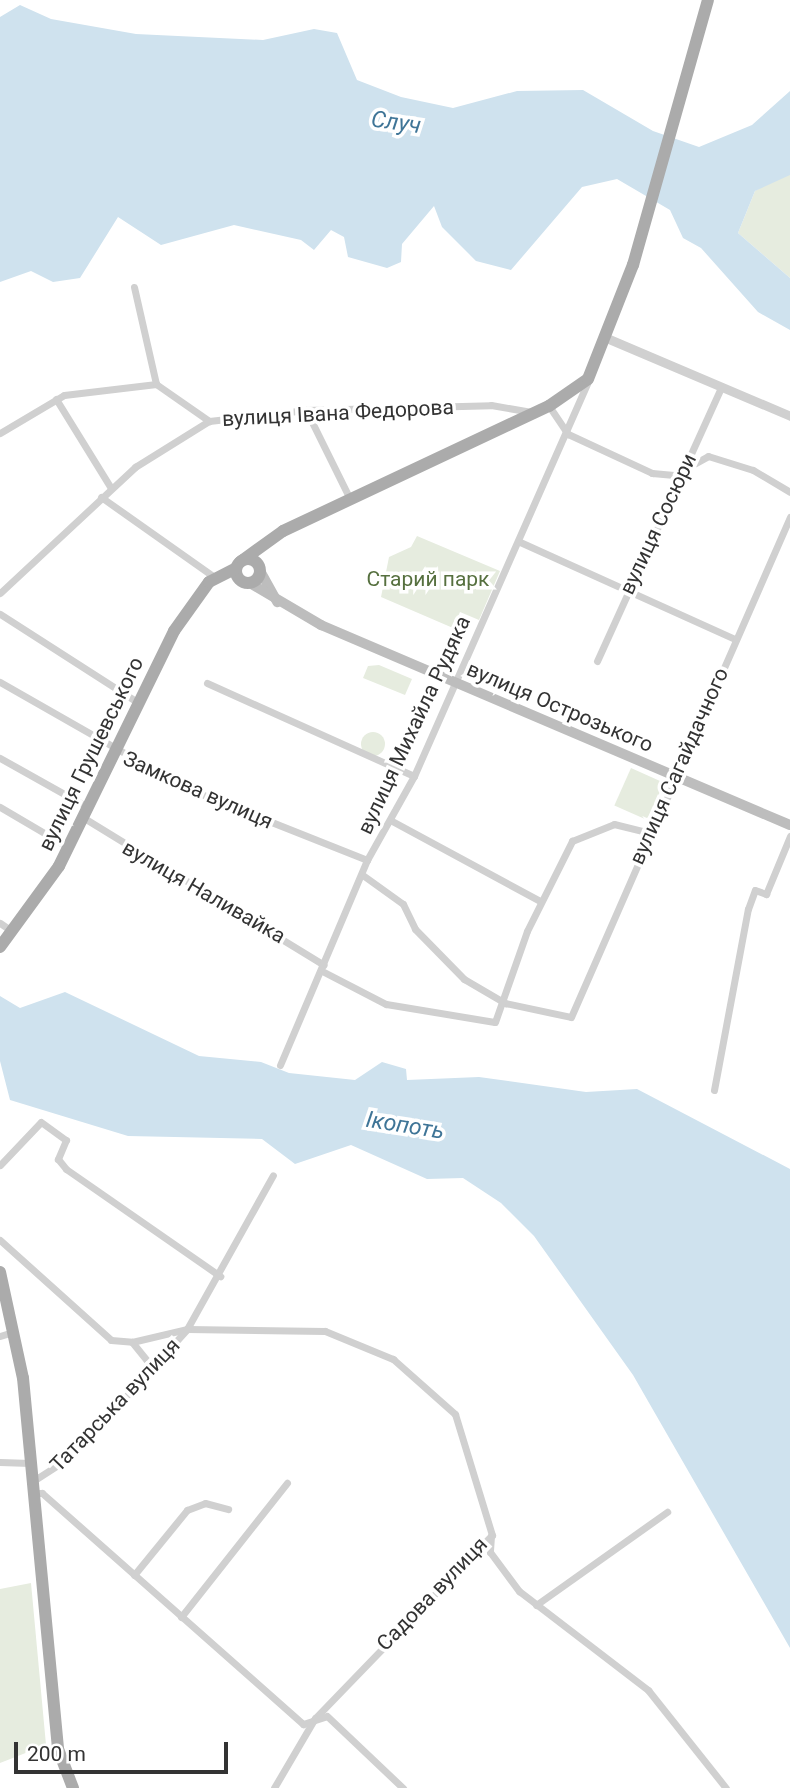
<!DOCTYPE html>
<html>
<head>
<meta charset="utf-8">
<style>
  body { margin:0 }
  #map { position:relative; width:790px; height:1788px; overflow:hidden; background:#fff; font-family:Roboto,sans-serif }
  div>[style] { position:absolute }
  .green>* { inset:0; background:#e6ecdf; transform-origin:0 0 }
  .round { border-radius:50% }
  .water>* { inset:0; background:#cfe2ee }
  .minor>* { height:7px; margin:-3.5px; padding:0 3.5px; transform-origin:3.5px; border-radius:3.5px; background:#d0d0d0 }
  .tertiary>* { height:9px; margin:-4.5px; padding:0 4.5px; transform-origin:4.5px; border-radius:4.5px; background:#d0d0d0 }
  .secondary>* { height:10px; margin:-5px; padding:0 5px; transform-origin:5px; border-radius:5px; background:#bdbdbd }
  .primary>* { height:12px; margin:-6px; padding:0 6px; transform-origin:6px; border-radius:6px; background:#ababab }
  .primary>.ring { margin:-6px; padding:0; box-sizing:content-box; background:none; border:12px solid #ababab; border-radius:50% }
  span { translate:-50% -50%; white-space:nowrap; text-align:center; line-height:1.15; -webkit-text-stroke:7px #fff; paint-order:stroke }
  .street-label { font-size:21px; color:#333 }
  .park-label { font-size:21px; color:#56703f }
  .water-label { font-size:23px; color:#3f7597; font-style:italic }
  .scale { position:absolute; left:14px; top:1742px; width:214px; height:32px; box-sizing:border-box; border:4px solid #333; border-top:0; padding-left:9px; font-size:21px; line-height:24px; white-space:nowrap; color:#333; -webkit-text-stroke:5px #fff; paint-order:stroke }
</style>
</head>
<body>
<div id="map">
  <div class="green">
    <div style="clip-path:polygon(786px 173px,790px 175px,790px 278px,738px 233px,755px 191px)"></div>
    <div style="clip-path:polygon(417px 536px,500px 571px,479px 620px,460px 612px,453px 628px,381px 597px,389px 557px,411px 547px)"></div>
    <div style="clip-path:polygon(379px 665px,412px 679px,405px 695px,363px 678px,368px 666px)"></div>
    <div class="round" style="left:361px;top:732px;width:24px;height:24px"></div>
    <div style="left:631px;top:768px;width:36px;height:41px;rotate:24deg"></div>
    <div style="clip-path:polygon(31px 1583px,46px 1745px,0 1763px,0 1589px)"></div>
  </div>
  <div class="water">
    <div style="clip-path:polygon(20px 5px,51px 19px,136px 34px,263px 40px,314px 29px,337px 33px,357px 80px,401px 97px,453px 108px,517px 91px,583px 90px,653px 131px,699px 147px,752px 125px,790px 91px,790px 175px,755px 191px,738px 233px,790px 278px,790px 330px,758px 312px,701px 248px,683px 238px,670px 210px,617px 179px,582px 187px,511px 270px,476px 261px,442px 227px,434px 206px,402px 244px,401px 262px,387px 268px,348px 257px,344px 237px,331px 230px,314px 250px,301px 240px,234px 225px,161px 245px,118px 217px,80px 278px,53px 282px,31px 271px,0 282px,0 17px)"></div>
    <div style="clip-path:polygon(65px 992px,199px 1056px,261px 1062px,289px 1073px,355px 1080px,382px 1062px,406px 1069px,407px 1080px,479px 1077px,586px 1092px,637px 1089px,790px 1169px,790px 1648px,633px 1375px,534px 1236px,501px 1203px,463px 1178px,427px 1179px,351px 1145px,295px 1164px,262px 1139px,128px 1136px,10px 1100px,0 1061px,0 996px,20px 1008px)"></div>
  </div>
  <div class="minor">
    <div style="left:134px;top:287px;width:99px;rotate:77.2deg"></div>
    <div style="left:56px;top:399px;width:105px;rotate:58.3deg"></div>
    <div style="left:549px;top:406px;width:34px;rotate:56deg"></div>
    <div style="left:568px;top:434px;width:93px;rotate:24.9deg"></div>
    <div style="left:652px;top:473px;width:22px;rotate:5deg"></div>
    <div style="left:674px;top:475px;width:39px;rotate:-29deg"></div>
    <div style="left:708px;top:456px;width:47px;rotate:17.3deg"></div>
    <div style="left:753px;top:470px;width:43px;rotate:30.7deg"></div>
    <div style="left:306px;top:410px;width:99px;rotate:63.7deg"></div>
    <div style="left:0;top:433px;width:74px;rotate:-30.7deg"></div>
    <div style="left:64px;top:395px;width:93px;rotate:-6.8deg"></div>
    <div style="left:156px;top:384px;width:65px;rotate:34.9deg"></div>
    <div style="left:101px;top:497px;width:141px;rotate:35.2deg"></div>
    <div style="left:520px;top:542px;width:236px;rotate:24.3deg"></div>
    <div style="left:0;top:593px;width:185px;rotate:-43deg"></div>
    <div style="left:135px;top:467px;width:87px;rotate:-31.9deg"></div>
    <div style="left:209px;top:421px;width:98px;rotate:-6.5deg"></div>
    <div style="left:306px;top:410px;width:185px;rotate:-1.5deg"></div>
    <div style="left:491px;top:405px;width:41px;rotate:9.9deg"></div>
    <div style="left:0;top:614px;width:163px;rotate:32.7deg"></div>
    <div style="left:597px;top:661px;width:300px;rotate:-65.6deg"></div>
    <div style="left:0;top:682px;width:214px;rotate:29.7deg"></div>
    <div style="left:186px;top:788px;width:195px;rotate:21.7deg"></div>
    <div style="left:207px;top:683px;width:227px;rotate:24.2deg"></div>
    <div style="left:0;top:758px;width:102px;rotate:29.3deg"></div>
    <div style="left:0;top:807px;width:79px;rotate:30.5deg"></div>
    <div style="left:84px;top:818px;width:281px;rotate:31.5deg"></div>
    <div style="left:392px;top:821px;width:168px;rotate:28.4deg"></div>
    <div style="left:364px;top:876px;width:48px;rotate:35.7deg"></div>
    <div style="left:403px;top:904px;width:28px;rotate:64deg"></div>
    <div style="left:415px;top:929px;width:70px;rotate:45.6deg"></div>
    <div style="left:464px;top:979px;width:48px;rotate:30.3deg"></div>
    <div style="left:505px;top:1003px;width:67px;rotate:12deg"></div>
    <div style="left:571px;top:1017px;width:546px;rotate:-66.35deg"></div>
    <div style="left:0;top:923px;width:14px;rotate:34deg"></div>
    <div style="left:322px;top:971px;width:72px;rotate:27.3deg"></div>
    <div style="left:386px;top:1004px;width:110px;rotate:9.4deg"></div>
    <div style="left:495px;top:1022px;width:96px;rotate:-70.6deg"></div>
    <div style="left:527px;top:931px;width:101px;rotate:-63.4deg"></div>
    <div style="left:572px;top:841px;width:45px;rotate:-22deg"></div>
    <div style="left:614px;top:824px;width:38px;rotate:14deg"></div>
    <div style="left:280px;top:1065px;width:223px;rotate:-67deg"></div>
    <div style="left:367px;top:860px;width:96px;rotate:-60.8deg"></div>
    <div style="left:414px;top:776px;width:432px;rotate:-66.2deg"></div>
    <div style="left:714px;top:1090px;width:184px;rotate:-79.4deg"></div>
    <div style="left:748px;top:909px;width:20px;rotate:-70deg"></div>
    <div style="left:755px;top:890px;width:12px;rotate:20deg"></div>
    <div style="left:766px;top:894px;width:63px;rotate:-67.5deg"></div>
    <div style="left:0;top:1165px;width:59px;rotate:-46.4deg"></div>
    <div style="left:41px;top:1122px;width:31px;rotate:36deg"></div>
    <div style="left:66px;top:1140px;width:21px;rotate:113deg"></div>
    <div style="left:58px;top:1159px;width:13px;rotate:51deg"></div>
    <div style="left:66px;top:1169px;width:188px;rotate:34.8deg"></div>
    <div style="left:0;top:1240px;width:149px;rotate:42deg"></div>
    <div style="left:111px;top:1340px;width:21px;rotate:5deg"></div>
    <div style="left:132px;top:1342px;width:57px;rotate:-13.3deg"></div>
    <div style="left:187px;top:1329px;width:138px;rotate:0.8deg"></div>
    <div style="left:325px;top:1331px;width:74px;rotate:22.4deg"></div>
    <div style="left:393px;top:1359px;width:83px;rotate:41.6deg"></div>
    <div style="left:455px;top:1414px;width:127px;rotate:73deg"></div>
    <div style="left:492px;top:1535px;width:255px;rotate:134deg"></div>
    <div style="left:315px;top:1718px;width:81px;rotate:120.4deg"></div>
    <div style="left:0;top:1336px;width:14px;rotate:-17deg"></div>
    <div style="left:132px;top:1342px;width:35px;rotate:51deg"></div>
    <div style="left:0;top:1462px;width:30px;rotate:2deg"></div>
    <div style="left:33px;top:1481px;width:46px;rotate:-32.7deg"></div>
    <div style="left:72px;top:1456px;width:171px;rotate:-47.8deg"></div>
    <div style="left:187px;top:1329px;width:176px;rotate:-60.8deg"></div>
    <div style="left:34px;top:1493px;width:8px"></div>
    <div style="left:42px;top:1493px;width:349px;rotate:41.5deg"></div>
    <div style="left:303px;top:1724px;width:25px;rotate:-18deg"></div>
    <div style="left:327px;top:1716px;width:105px;rotate:43.5deg"></div>
    <div style="left:491px;top:1536px;width:16px;rotate:94deg"></div>
    <div style="left:490px;top:1552px;width:49px;rotate:53.4deg"></div>
    <div style="left:519px;top:1591px;width:163px;rotate:37.5deg"></div>
    <div style="left:648px;top:1690px;width:125px;rotate:51.5deg"></div>
    <div style="left:134px;top:1575px;width:84px;rotate:-50.8deg"></div>
    <div style="left:187px;top:1510px;width:19px;rotate:-21deg"></div>
    <div style="left:205px;top:1503px;width:24px;rotate:15deg"></div>
    <div style="left:536px;top:1605px;width:161px;rotate:-35.4deg"></div>
    <div style="left:181px;top:1617px;width:171px;rotate:-51.7deg"></div>
  </div>
  <div class="tertiary">
    <div style="left:609px;top:339px;width:197px;rotate:23deg"></div>
  </div>
  <div class="secondary">
    <div style="left:259px;top:569px;width:38px;rotate:61deg"></div>
    <div style="left:248px;top:582px;width:85px;rotate:30.5deg"></div>
    <div style="left:321px;top:625px;width:510px;rotate:23.1deg"></div>
  </div>
  <div class="primary">
    <div class="ring" style="left:236px;top:559px;width:12px;height:12px"></div>
    <div style="left:240px;top:562px;width:53px;rotate:-35.8deg"></div>
    <div style="left:283px;top:531px;width:294px;rotate:-25.2deg"></div>
    <div style="left:549px;top:406px;width:47px;rotate:-34.7deg"></div>
    <div style="left:588px;top:379px;width:123px;rotate:-68.5deg"></div>
    <div style="left:633px;top:265px;width:275px;rotate:-74.2deg"></div>
    <div style="left:0;top:947px;width:100px;rotate:-53.9deg"></div>
    <div style="left:59px;top:866px;width:262px;rotate:-63.9deg"></div>
    <div style="left:174px;top:631px;width:60px;rotate:-54.5deg"></div>
    <div style="left:209px;top:582px;width:30px;rotate:-27deg"></div>
    <div style="left:0;top:1272px;width:108px;rotate:77.8deg"></div>
    <div style="left:23px;top:1378px;width:373px;rotate:84.6deg"></div>
    <div style="left:58px;top:1749px;width:42px;rotate:69deg"></div>
  </div>
  <div class="street-label">
    <span style="left:338px;top:413px;rotate:-3deg">вулиця Івана Федорова</span>
    <span style="left:658px;top:524px;rotate:-65deg">вулиця Сосюри</span>
    <span style="left:560px;top:707px;rotate:23deg">вулиця Острозького</span>
    <span style="left:414px;top:725px;rotate:-65deg">вулиця Михайла Рудяка</span>
    <span style="left:91px;top:754px;rotate:-64deg">вулиця Грушевського</span>
    <span style="left:679px;top:766px;rotate:-66deg">вулиця Сагайдачного</span>
    <span style="left:198px;top:790px;rotate:24deg">Замкова вулиця</span>
    <span style="left:204px;top:892px;rotate:30deg">вулиця Наливайка</span>
    <span style="left:115px;top:1405px;rotate:-46deg">Татарська вулиця</span>
    <span style="left:432px;top:1594px;rotate:-46deg">Садова вулиця</span>
  </div>
  <div class="park-label">
    <span style="left:428px;top:579px">Старий парк</span>
  </div>
  <div class="water-label">
    <span style="left:396px;top:123px;rotate:8deg">Случ</span>
    <span style="left:405px;top:1126px;rotate:9deg">Ікопоть</span>
  </div>
  <div class="scale">200 m</div>
</div>
</body>
</html>
